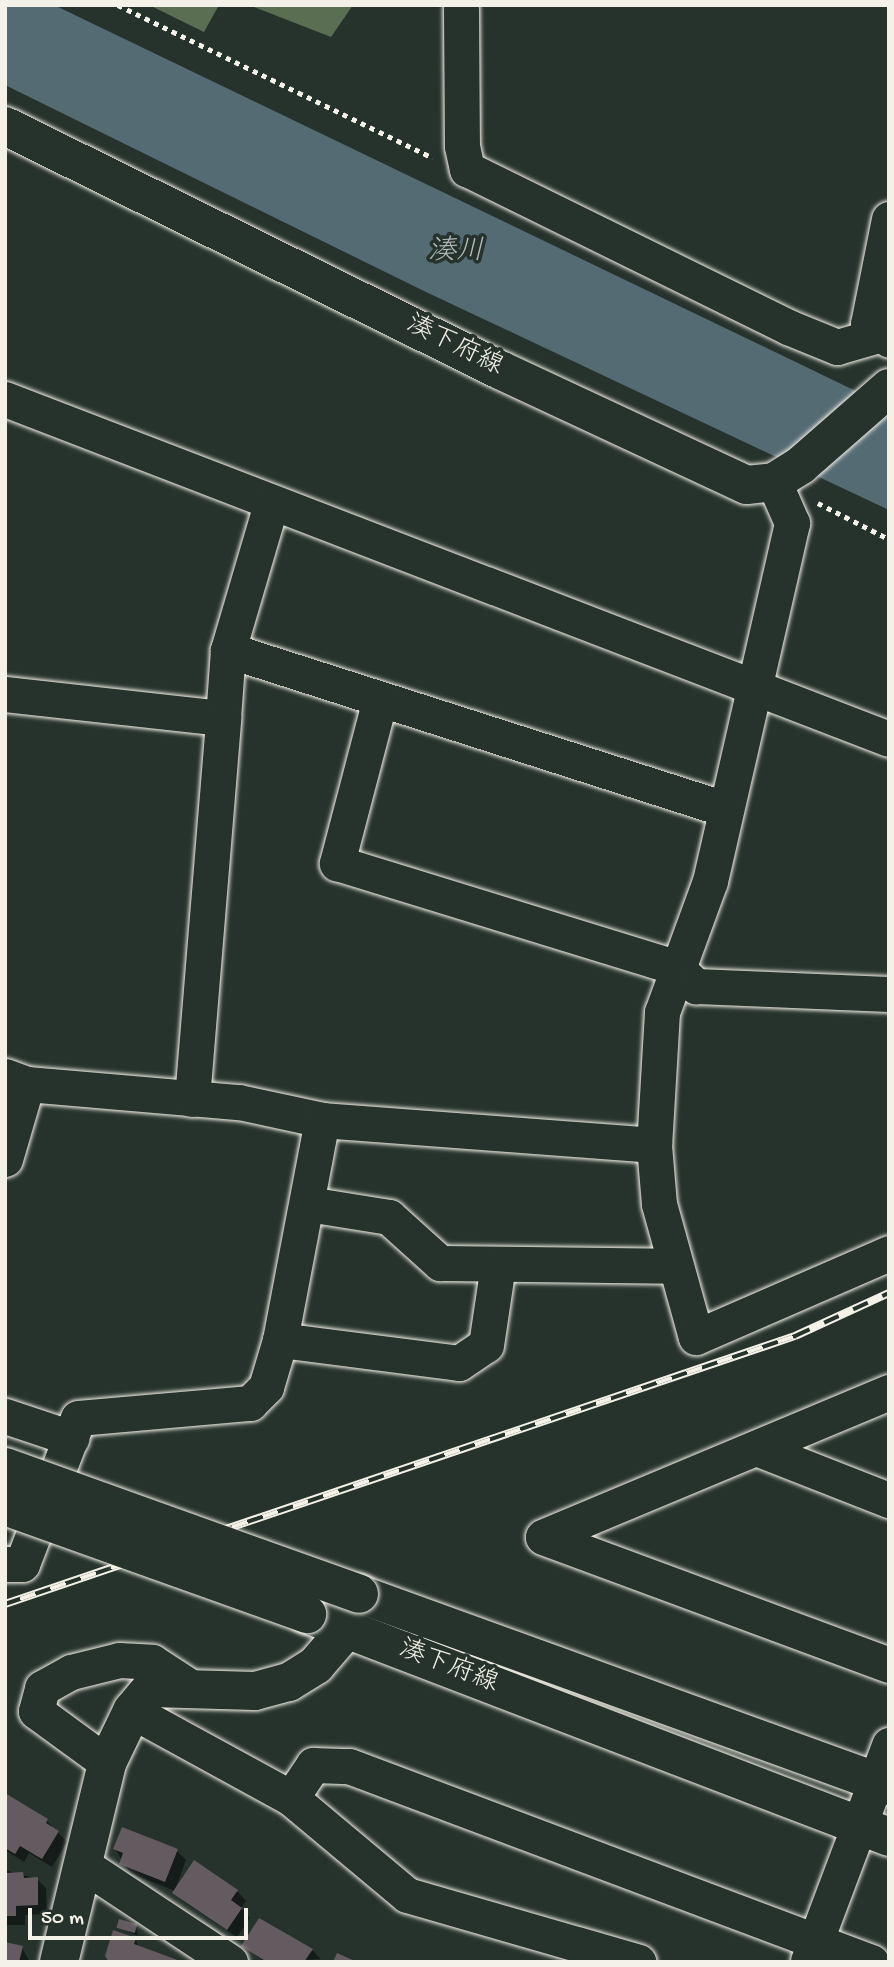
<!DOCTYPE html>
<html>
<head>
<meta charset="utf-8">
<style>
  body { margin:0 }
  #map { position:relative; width:894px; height:1967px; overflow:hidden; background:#26332d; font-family:"Gochi Hand","Klee One",sans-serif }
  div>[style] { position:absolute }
  .green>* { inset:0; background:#5a6f52 }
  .water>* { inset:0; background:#556b74 }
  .shadow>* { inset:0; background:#0007 }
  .building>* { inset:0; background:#645b61; transform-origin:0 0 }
  .path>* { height:4.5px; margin-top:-2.25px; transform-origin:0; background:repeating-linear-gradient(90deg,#f4f1e8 0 5px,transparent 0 10px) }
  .roads { filter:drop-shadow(0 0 2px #f4f1e8) drop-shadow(0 0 2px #f4f1e8) }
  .minor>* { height:35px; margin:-17.5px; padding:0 17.5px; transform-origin:17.5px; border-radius:17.5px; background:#26332d }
  .tertiary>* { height:38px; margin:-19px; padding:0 19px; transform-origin:19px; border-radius:19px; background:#26332d }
  .secondary>* { height:38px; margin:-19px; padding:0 19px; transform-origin:19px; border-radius:19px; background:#26332d }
  .rail>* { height:8px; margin-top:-4px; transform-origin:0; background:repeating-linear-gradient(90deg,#26332d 0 16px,#f4f1e8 0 32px); box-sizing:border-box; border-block:2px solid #f4f1e8 }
  .bridges { filter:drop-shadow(0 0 2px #f4f1e8) drop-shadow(0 0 2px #f4f1e8) }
  .secondary-bridge>* { height:38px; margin:-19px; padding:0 19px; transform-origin:19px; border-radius:19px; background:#26332d }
  span { translate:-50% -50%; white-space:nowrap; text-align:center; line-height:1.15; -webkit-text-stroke:7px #26332d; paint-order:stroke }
  .street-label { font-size:26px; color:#f4f1e8 }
  .water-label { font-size:28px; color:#b4bbba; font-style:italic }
  .frame { position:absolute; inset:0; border:7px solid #f4f1e8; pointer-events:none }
  .scale { position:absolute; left:28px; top:1908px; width:220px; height:32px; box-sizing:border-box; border:4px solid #f4f1e8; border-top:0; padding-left:9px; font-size:21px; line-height:24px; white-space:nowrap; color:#f4f1e8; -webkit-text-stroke:5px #26332d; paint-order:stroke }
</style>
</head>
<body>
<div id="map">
  <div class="green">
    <div style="clip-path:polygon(149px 5px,219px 5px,204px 32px)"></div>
    <div style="clip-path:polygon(249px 5px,353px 5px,331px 37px)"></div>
  </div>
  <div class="water">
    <div style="clip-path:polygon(5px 5px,54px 5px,889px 407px,889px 510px,426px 292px,5px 85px)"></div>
  </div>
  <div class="shadow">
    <div style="clip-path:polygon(5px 1798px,47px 1821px,67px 1842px,52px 1867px,29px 1853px,24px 1862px,5px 1850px)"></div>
    <div style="clip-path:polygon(115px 1849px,177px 1851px,186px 1860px,176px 1887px,237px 1891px,246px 1901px,241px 1908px,250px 1918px,237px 1937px,183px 1901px,175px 1891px,130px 1873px)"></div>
    <div style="clip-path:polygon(5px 1870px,37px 1879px,46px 1888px,47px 1914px,25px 1915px,25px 1925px,5px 1925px)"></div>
    <div style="clip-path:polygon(136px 1926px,138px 1936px,119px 1927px)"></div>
    <div style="clip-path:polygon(114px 1932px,136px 1939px,138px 1947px,184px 1962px,109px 1962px)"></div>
    <div style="clip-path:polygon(244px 1946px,312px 1950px,321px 1959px,264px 1962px)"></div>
    <div style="clip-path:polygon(22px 1948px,30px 1962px,5px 1962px)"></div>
  </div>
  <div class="building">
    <div style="clip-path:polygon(5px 1793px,48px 1819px,46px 1823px,59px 1831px,42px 1859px,20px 1846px,15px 1854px,5px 1848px)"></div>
    <div style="clip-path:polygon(122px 1827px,178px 1849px,165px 1882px,119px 1864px,123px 1853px,113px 1849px)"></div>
    <div style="clip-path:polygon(194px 1860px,238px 1890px,231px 1900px,242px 1908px,227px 1930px,172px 1893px)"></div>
    <div style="clip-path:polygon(23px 1872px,24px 1878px,38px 1877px,38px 1905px,16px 1906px,16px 1916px,5px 1916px,5px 1873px)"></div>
    <div style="clip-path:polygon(259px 1918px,313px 1949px,304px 1962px,267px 1962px,241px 1946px)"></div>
    <div style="left:119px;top:1919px;width:19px;height:9px;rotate:16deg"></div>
    <div style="clip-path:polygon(113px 1930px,136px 1938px,134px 1944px,183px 1962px,109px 1962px,105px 1956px)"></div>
    <div style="clip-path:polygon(5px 1942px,23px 1946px,19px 1962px,5px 1962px)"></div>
    <div style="clip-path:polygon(337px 1953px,357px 1962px,333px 1962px)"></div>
  </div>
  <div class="path">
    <div style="left:118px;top:5px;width:350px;rotate:25.9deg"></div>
    <div style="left:818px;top:503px;width:80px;rotate:26.9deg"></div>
  </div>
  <div class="roads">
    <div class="minor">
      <div style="left:461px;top:9px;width:137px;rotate:89.6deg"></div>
      <div style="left:462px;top:146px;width:24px;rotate:78deg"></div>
      <div style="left:467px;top:169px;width:358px;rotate:26.2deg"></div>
      <div style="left:788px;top:327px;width:53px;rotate:22.2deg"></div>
      <div style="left:837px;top:347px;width:47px;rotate:-16.1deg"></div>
      <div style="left:889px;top:219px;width:107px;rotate:101.3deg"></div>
      <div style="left:868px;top:324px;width:26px;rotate:37deg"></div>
      <div style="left:5px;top:399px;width:947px;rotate:21.04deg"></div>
      <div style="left:774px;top:482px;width:45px;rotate:66.3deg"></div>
      <div style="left:792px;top:523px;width:367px;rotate:102.9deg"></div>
      <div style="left:710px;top:881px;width:140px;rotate:110.1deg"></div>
      <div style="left:662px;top:1012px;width:133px;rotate:93.4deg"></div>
      <div style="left:654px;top:1145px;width:59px;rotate:85.2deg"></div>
      <div style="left:659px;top:1204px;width:138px;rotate:74.5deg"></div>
      <div style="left:696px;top:1337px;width:210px;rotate:-23.5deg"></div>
      <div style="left:228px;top:650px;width:522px;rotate:17.74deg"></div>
      <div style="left:5px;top:694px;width:219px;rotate:6.3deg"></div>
      <div style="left:223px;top:718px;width:68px;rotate:-85.8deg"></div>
      <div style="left:228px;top:650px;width:152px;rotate:-73.6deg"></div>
      <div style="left:380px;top:699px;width:170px;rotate:104.7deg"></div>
      <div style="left:337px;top:863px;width:355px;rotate:17.1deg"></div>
      <div style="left:676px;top:967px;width:28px;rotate:44deg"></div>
      <div style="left:696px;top:986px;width:193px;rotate:2.4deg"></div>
      <div style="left:5px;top:1076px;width:23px;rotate:20deg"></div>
      <div style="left:27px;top:1084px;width:213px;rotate:4.9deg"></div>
      <div style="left:239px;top:1102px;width:85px;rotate:12.2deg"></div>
      <div style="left:322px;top:1120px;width:333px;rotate:4.3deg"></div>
      <div style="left:192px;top:1099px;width:382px;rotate:-85.3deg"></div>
      <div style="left:5px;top:1159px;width:78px;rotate:-73.7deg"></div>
      <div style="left:308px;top:1204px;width:82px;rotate:9.1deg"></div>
      <div style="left:389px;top:1217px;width:69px;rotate:42deg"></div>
      <div style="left:440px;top:1263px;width:234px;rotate:0.7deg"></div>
      <div style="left:280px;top:1340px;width:180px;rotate:7.3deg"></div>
      <div style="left:459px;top:1363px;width:32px;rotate:-34deg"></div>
      <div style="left:486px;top:1345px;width:81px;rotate:-81.5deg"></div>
      <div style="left:889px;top:1392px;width:375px;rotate:157.3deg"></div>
      <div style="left:543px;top:1537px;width:369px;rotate:20.3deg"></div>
      <div style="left:5px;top:1416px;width:70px;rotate:18.4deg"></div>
      <div style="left:756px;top:1448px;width:143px;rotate:21.4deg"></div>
      <div style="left:5px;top:1564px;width:17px"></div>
      <div style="left:22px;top:1564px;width:156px;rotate:-69deg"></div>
      <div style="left:78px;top:1418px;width:173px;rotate:-5deg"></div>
      <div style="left:250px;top:1403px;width:23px;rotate:-45deg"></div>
      <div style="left:266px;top:1387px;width:49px;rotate:-73.4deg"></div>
      <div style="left:280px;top:1340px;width:224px;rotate:-79.2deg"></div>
      <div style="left:132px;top:1711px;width:181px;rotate:28.7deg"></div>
      <div style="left:291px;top:1798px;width:151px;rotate:39.9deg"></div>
      <div style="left:407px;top:1895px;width:241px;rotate:16.1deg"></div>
      <div style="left:107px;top:1763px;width:88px;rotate:-143.8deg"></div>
      <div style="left:36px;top:1711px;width:24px;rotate:-75deg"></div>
      <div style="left:42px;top:1688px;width:33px;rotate:-29deg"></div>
      <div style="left:71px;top:1672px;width:49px;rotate:-14deg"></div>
      <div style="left:119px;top:1660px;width:33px;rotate:3deg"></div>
      <div style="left:152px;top:1662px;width:48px;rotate:33deg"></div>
      <div style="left:291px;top:1798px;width:40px;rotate:-56deg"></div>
      <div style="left:313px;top:1765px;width:36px;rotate:2deg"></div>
      <div style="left:349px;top:1766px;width:558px;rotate:20.58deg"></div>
      <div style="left:85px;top:1866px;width:174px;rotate:33.5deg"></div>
      <div style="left:808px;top:1961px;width:231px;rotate:-69.4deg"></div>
    </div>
    <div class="tertiary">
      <div style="left:59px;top:1962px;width:205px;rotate:-76.4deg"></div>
      <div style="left:107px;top:1763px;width:58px;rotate:-64.3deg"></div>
      <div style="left:132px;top:1711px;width:30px;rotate:-50deg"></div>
      <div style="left:151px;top:1688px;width:104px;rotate:1.7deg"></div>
      <div style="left:255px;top:1691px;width:35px;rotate:-15deg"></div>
      <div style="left:289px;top:1682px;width:32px;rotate:-32deg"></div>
      <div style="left:316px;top:1665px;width:48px;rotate:-49.3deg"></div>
    </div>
    <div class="secondary">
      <div style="left:5px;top:126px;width:552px;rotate:26.24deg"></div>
      <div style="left:500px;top:370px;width:272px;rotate:25deg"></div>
      <div style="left:747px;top:485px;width:27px;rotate:-6deg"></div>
      <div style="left:774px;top:482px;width:32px;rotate:-32deg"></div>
      <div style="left:801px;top:465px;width:117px;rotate:-41.2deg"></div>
      <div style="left:359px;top:1594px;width:564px;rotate:19.91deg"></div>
      <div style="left:307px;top:1614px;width:623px;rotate:20.96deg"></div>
    </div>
  </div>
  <div class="rail">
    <div style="left:5px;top:1604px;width:834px;rotate:-18.74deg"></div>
    <div style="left:795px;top:1336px;width:103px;rotate:-24.6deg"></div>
  </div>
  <div class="bridges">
    <div class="secondary-bridge">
      <div style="left:5px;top:1467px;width:376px;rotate:19.7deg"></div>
      <div style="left:5px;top:1506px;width:321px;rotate:19.7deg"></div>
    </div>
  </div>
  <div class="street-label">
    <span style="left:454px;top:347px;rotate:26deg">湊下府線</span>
    <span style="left:448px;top:1668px;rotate:21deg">湊下府線</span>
  </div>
  <div class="water-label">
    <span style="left:456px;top:253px">湊川</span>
  </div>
  <div class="frame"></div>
  <div class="scale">50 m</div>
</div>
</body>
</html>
